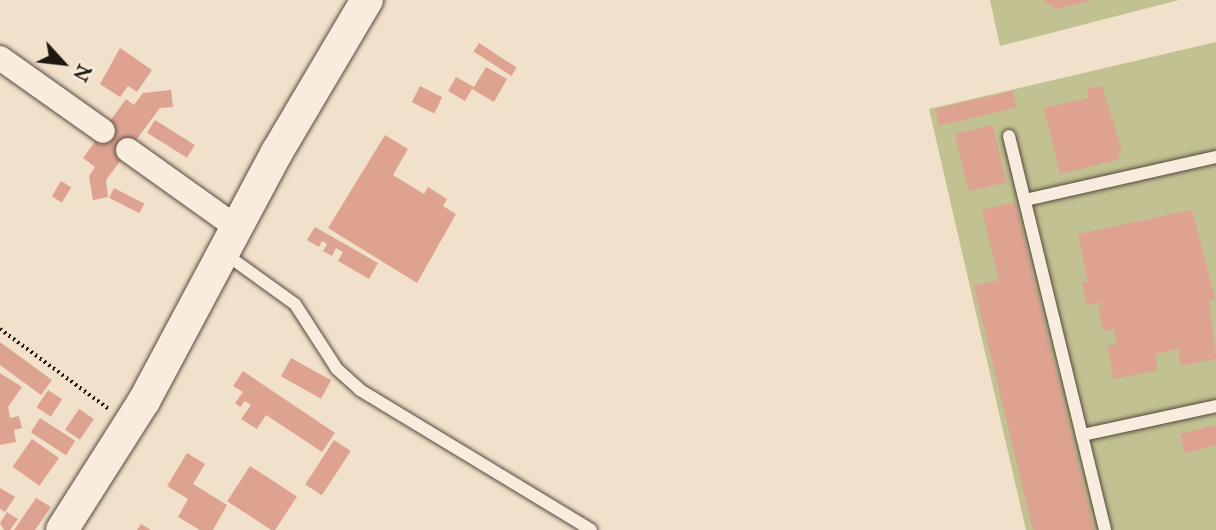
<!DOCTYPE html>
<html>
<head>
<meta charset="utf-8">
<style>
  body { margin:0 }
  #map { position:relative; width:1216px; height:530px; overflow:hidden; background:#f2e1ca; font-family:"IM FELL Great Primer",serif }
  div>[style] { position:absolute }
  .green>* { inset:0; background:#c2c192 }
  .building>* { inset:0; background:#dea291; transform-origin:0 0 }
  .path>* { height:3.5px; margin-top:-1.75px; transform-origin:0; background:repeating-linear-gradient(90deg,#1f180f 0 2px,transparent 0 5.5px) }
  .roads { filter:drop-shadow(0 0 2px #544a3e) drop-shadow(0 0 2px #544a3e) }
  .service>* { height:12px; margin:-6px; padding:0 6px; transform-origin:6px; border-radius:6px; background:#f7ecdd }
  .minor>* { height:24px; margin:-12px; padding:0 12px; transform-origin:12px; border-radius:12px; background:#f7ecdd }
  .tertiary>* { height:32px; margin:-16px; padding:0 16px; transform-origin:16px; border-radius:16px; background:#f7ecdd }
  span { translate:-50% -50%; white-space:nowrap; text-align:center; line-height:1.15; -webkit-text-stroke:6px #f7ecdd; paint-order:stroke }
  .north { position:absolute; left:28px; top:28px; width:70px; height:70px; -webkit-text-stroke:5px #f7ecdd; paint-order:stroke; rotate:117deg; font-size:19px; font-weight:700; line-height:28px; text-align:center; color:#1f180f }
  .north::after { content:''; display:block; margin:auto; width:24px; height:32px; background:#1f180f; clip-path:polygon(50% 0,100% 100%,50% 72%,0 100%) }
</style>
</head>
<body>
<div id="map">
  <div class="green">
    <div style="clip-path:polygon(990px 0,1179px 0,1000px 46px)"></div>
    <div style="clip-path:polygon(1216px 42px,1216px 530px,1026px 530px,929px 109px)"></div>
  </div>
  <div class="building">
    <div style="clip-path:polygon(1043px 0,1089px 0,1089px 1px,1057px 9px)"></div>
    <div style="left:479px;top:43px;width:45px;height:10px;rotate:33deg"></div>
    <div style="clip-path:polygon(120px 48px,152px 70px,137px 92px,128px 86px,120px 97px,100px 84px)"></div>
    <div style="clip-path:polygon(486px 67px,507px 79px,494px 102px,472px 89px,465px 101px,448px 91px,456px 77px,474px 87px)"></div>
    <div style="left:420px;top:86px;width:25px;height:18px;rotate:27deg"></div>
    <div style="clip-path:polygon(1102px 86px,1122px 151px,1118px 152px,1120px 159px,1060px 174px,1044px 108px,1089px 98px,1087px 89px)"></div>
    <div style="clip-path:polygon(171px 90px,173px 107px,160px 108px,106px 180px,108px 197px,93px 200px,89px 176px,95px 167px,83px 158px,126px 99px,134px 105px,143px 93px)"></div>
    <div style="left:1013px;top:91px;width:17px;height:80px;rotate:77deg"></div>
    <div style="left:155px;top:120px;width:47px;height:15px;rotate:32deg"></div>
    <div style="left:993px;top:125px;width:59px;height:39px;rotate:77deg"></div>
    <div style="clip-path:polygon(385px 135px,408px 149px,393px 175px,424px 194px,428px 187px,447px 199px,443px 206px,456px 214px,417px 283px,328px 228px)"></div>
    <div style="left:61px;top:181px;width:12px;height:18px;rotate:31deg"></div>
    <div style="left:114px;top:188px;width:34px;height:11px;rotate:27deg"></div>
    <div style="clip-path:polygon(1015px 202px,1094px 530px,1033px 530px,974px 286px,999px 280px,982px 210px)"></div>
    <div style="clip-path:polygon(1192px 210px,1215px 299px,1209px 300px,1216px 359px,1181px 366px,1178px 349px,1155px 354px,1158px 370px,1114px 379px,1107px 346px,1117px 344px,1114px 329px,1103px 331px,1098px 309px,1102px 302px,1087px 305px,1082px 283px,1088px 282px,1078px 234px)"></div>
    <div style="clip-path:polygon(315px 227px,378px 263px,369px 279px,338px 261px,343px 252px,336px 248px,332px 256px,323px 251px,327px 244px,322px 241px,319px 247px,307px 240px)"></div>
    <div style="clip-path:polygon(0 342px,52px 380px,41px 395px,0 365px)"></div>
    <div style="left:291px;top:358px;width:46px;height:21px;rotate:29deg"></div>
    <div style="clip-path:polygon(243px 371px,335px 433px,322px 452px,266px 415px,257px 429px,241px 419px,251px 405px,245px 401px,240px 407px,235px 403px,243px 392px,233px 386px)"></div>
    <div style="clip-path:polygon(0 373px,22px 387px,8px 407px,10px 418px,19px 416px,22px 428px,14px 430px,16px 442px,0 445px)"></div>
    <div style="left:48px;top:390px;width:17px;height:21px;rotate:33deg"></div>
    <div style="left:79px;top:409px;width:18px;height:25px;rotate:34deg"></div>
    <div style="left:40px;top:418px;width:42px;height:17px;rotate:33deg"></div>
    <div style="clip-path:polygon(1216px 425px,1216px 445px,1185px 453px,1180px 434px)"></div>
    <div style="left:32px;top:439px;width:33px;height:34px;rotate:35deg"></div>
    <div style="left:334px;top:440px;width:20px;height:53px;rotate:33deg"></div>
    <div style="clip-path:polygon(187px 453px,205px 464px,193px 484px,227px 505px,213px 530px,200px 530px,178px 517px,188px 499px,167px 486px)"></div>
    <div style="left:250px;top:466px;width:56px;height:42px;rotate:33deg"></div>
    <div style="clip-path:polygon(0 488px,15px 497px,5px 512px,0 509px)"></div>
    <div style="clip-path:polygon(36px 498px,51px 507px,35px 530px,14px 530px)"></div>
    <div style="clip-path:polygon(7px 512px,18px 519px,10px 530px,4px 530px,0 523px)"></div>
    <div style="clip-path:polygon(141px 524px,151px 530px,137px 530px)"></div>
  </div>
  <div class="path">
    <div style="left:0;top:329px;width:135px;rotate:36.3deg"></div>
  </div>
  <div class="roads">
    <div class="service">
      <div style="left:1009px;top:136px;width:406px;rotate:76.3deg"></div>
      <div style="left:1025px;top:200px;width:196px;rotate:-12.7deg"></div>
      <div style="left:224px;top:253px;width:87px;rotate:35.7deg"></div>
      <div style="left:295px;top:304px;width:77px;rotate:57.1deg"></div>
      <div style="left:337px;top:369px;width:31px;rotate:42deg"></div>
      <div style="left:360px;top:390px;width:270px;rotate:31.2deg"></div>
      <div style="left:1082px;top:435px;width:137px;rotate:-12.2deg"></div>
    </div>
    <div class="minor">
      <div style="left:0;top:58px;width:126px;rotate:35.3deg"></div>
      <div style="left:128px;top:150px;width:133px;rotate:35.5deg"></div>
    </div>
    <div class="tertiary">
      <div style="left:62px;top:530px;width:153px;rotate:-57.6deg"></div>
      <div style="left:144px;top:401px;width:282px;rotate:-61.9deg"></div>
      <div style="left:277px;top:152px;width:177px;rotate:-59.4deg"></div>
    </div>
  </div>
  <div class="north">N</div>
</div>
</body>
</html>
